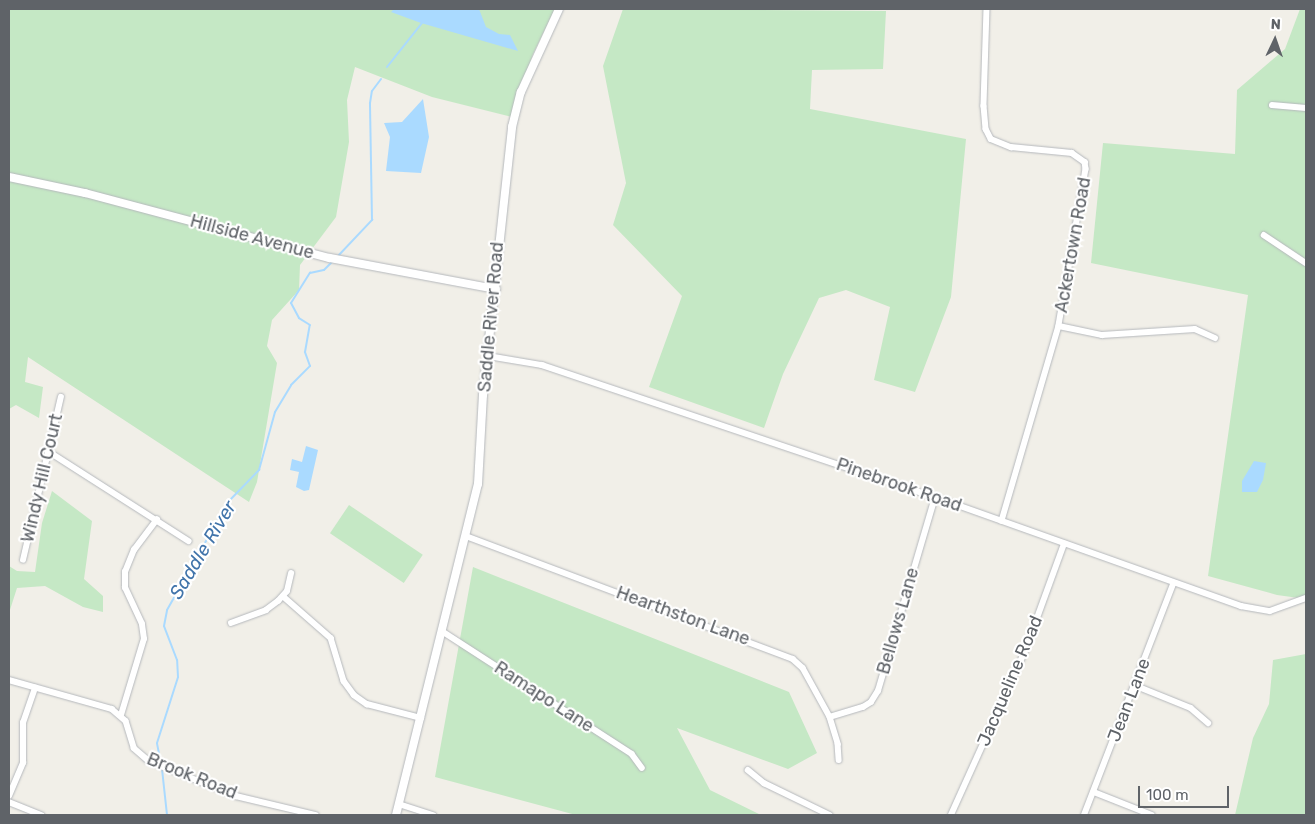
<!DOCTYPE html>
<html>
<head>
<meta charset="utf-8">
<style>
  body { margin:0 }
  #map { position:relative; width:1315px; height:824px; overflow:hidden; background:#f1efe8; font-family:Rubik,sans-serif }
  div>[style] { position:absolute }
  .green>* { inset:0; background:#c5e8c5; transform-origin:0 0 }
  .water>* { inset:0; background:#aadaff }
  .stream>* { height:2px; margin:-1px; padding:0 1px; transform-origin:1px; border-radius:1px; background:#aadaff }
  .roads { filter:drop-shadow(0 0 1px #b5b8bc) drop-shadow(0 0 1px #b5b8bc) }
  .street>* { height:5.5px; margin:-2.75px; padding:0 2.75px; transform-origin:2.75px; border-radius:2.75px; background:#fff }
  .secondary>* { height:8px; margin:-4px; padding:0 4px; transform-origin:4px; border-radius:4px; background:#fff }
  span { translate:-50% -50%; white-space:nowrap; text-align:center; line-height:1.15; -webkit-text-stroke:4.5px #fff; paint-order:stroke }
  .street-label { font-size:18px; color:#5f6368 }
  .water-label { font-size:19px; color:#4174aa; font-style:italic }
  .frame { position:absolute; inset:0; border:10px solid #5f6368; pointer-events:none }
  .north { position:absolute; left:1250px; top:15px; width:50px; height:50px; -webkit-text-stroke:4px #fff; paint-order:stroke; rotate:3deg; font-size:14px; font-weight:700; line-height:20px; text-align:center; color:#5f6368 }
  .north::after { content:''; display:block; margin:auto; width:18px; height:22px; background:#5f6368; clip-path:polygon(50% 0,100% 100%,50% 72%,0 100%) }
  .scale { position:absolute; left:1138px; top:786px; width:91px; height:22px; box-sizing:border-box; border:2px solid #5f6368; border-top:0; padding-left:6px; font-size:15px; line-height:18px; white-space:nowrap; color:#5f6368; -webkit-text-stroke:4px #fff; paint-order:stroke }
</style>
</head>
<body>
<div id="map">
  <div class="green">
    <div style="clip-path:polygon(9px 9px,555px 9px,533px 54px,512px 117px,432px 97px,355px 67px,347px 100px,349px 142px,336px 217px,300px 265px,299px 290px,272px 320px,267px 346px,277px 363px,257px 482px,249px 502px,28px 357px,25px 382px,43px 387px,39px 418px,16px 405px,9px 409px)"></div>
    <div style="clip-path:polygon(623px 9px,886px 11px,883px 69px,812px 70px,810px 109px,966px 139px,951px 297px,915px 392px,874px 380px,890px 307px,846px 290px,819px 298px,783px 374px,764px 428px,649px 387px,682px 296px,613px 225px,626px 183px,603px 66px)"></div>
    <div style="clip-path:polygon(1300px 9px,1306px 9px,1306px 599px,1277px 595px,1208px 576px,1248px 295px,1091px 263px,1103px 143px,1235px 154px,1237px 90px,1285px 49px)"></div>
    <div style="clip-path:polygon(52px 491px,92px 521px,84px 579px,103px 596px,103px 612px,83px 607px,45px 586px,17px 588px,9px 613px,9px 566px,17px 571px,35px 572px,42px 523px)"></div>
    <div style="left:349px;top:505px;width:89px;height:34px;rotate:34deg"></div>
    <div style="clip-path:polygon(473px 567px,789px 692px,817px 753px,788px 769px,677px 728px,710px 790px,761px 815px,576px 815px,435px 777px)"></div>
    <div style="clip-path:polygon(1306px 654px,1306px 815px,1235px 815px,1253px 738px,1269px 704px,1273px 660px)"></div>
  </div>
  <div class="water">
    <div style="clip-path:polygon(394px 9px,479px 9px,486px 27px,499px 34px,510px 35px,518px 51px,421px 23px,391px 12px)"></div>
    <div style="clip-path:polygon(423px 99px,429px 137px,421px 173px,386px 171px,390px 137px,384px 123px,402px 122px)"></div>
    <div style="clip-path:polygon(306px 446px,318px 450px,309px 490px,304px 491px,296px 487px,299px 472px,290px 470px,292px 459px,302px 462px)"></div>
    <div style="clip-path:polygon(1254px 461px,1266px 463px,1263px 480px,1257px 492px,1242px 492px,1242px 481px)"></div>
  </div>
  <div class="stream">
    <div style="left:387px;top:67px;width:56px;rotate:-51.5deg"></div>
    <div style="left:338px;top:256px;width:50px;rotate:-46.6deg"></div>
    <div style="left:372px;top:220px;width:117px;rotate:-91deg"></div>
    <div style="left:370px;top:103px;width:12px;rotate:-81deg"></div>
    <div style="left:372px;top:91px;width:15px;rotate:-53deg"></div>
    <div style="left:161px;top:764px;width:21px;rotate:-101deg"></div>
    <div style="left:157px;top:743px;width:69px;rotate:-72.3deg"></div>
    <div style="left:178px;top:677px;width:17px;rotate:-93deg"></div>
    <div style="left:177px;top:660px;width:36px;rotate:-111deg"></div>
    <div style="left:164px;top:626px;width:16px;rotate:-79deg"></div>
    <div style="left:167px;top:610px;width:124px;rotate:-60.5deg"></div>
    <div style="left:228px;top:502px;width:45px;rotate:-45.9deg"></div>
    <div style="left:259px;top:470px;width:60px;rotate:-74.6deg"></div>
    <div style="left:275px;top:412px;width:31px;rotate:-59deg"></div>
    <div style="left:291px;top:385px;width:27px;rotate:-45deg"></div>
    <div style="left:310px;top:366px;width:15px;rotate:-110deg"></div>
    <div style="left:305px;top:352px;width:27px;rotate:-80deg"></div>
    <div style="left:310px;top:325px;width:13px;rotate:-148deg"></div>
    <div style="left:299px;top:318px;width:17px;rotate:-118deg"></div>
    <div style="left:291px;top:303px;width:36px;rotate:-58deg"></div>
    <div style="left:310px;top:273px;width:14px;rotate:-12deg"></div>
    <div style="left:324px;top:270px;width:13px;rotate:-45deg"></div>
    <div style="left:162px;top:769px;width:46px;rotate:83.8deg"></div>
  </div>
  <div class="roads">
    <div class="street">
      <div style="left:987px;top:9px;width:97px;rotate:91.8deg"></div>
      <div style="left:984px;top:106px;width:23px;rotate:85deg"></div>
      <div style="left:986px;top:129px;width:11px;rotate:63deg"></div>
      <div style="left:991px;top:139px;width:22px;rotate:22deg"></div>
      <div style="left:1011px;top:147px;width:61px;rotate:5.6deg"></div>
      <div style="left:1072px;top:153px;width:16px;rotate:35deg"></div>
      <div style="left:1085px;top:162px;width:7px;rotate:82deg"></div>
      <div style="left:1086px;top:169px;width:159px;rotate:99.8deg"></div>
      <div style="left:1059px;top:326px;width:203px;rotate:106.3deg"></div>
      <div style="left:1272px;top:105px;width:34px;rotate:5deg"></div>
      <div style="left:1264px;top:235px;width:50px;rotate:33.7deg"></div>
      <div style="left:1059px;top:326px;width:44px;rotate:11.8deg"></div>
      <div style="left:1102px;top:335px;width:93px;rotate:-3.7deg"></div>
      <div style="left:1195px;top:329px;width:22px;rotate:24deg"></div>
      <div style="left:488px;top:356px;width:55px;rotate:9.5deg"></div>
      <div style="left:542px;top:365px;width:415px;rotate:18.6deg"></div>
      <div style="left:935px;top:497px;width:325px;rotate:19.6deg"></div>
      <div style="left:1241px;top:606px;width:29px;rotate:10deg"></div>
      <div style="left:1270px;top:611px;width:38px;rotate:-20deg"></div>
      <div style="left:48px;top:451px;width:167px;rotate:32.6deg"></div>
      <div style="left:466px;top:536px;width:349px;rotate:20.6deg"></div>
      <div style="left:793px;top:659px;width:13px;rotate:42deg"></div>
      <div style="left:803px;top:668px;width:56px;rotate:61.1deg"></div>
      <div style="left:830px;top:717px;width:28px;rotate:73deg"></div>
      <div style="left:838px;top:744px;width:16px;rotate:86deg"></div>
      <div style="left:23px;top:560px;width:167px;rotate:-76.9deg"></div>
      <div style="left:283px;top:596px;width:64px;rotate:41.2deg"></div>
      <div style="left:331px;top:638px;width:45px;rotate:73.2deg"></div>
      <div style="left:344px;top:681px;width:17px;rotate:54deg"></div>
      <div style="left:354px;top:695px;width:16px;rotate:35deg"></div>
      <div style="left:367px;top:704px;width:56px;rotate:14.5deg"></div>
      <div style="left:231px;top:623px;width:37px;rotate:-20deg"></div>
      <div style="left:266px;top:610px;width:15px;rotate:-37deg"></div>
      <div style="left:278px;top:601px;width:13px;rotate:-48deg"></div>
      <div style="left:287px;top:591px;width:18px;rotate:-77deg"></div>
      <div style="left:442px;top:631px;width:226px;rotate:32.9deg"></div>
      <div style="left:632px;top:754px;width:17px;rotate:54deg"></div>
      <div style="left:9px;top:680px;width:107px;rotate:15.7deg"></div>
      <div style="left:112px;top:709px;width:18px;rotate:41deg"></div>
      <div style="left:126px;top:721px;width:28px;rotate:73deg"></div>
      <div style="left:134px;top:748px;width:20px;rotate:41deg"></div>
      <div style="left:149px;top:761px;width:94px;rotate:21.9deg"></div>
      <div style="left:236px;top:796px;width:82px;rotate:13.4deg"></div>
      <div style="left:1134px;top:685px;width:61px;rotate:22deg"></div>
      <div style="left:1191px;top:708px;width:23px;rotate:41deg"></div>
      <div style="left:121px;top:715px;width:79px;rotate:-73.2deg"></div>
      <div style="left:144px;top:639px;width:15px;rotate:-98deg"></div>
      <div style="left:142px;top:624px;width:40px;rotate:-115deg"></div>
      <div style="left:125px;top:588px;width:16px;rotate:-90deg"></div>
      <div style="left:125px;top:572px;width:24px;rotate:-68deg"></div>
      <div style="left:134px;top:550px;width:38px;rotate:-53deg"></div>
      <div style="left:830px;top:717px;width:34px;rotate:-17deg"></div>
      <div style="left:863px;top:707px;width:9px;rotate:-32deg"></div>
      <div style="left:871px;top:702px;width:13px;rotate:-58deg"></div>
      <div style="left:878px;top:691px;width:202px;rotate:-73.6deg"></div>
      <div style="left:748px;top:770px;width:21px;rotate:39deg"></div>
      <div style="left:764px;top:783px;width:73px;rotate:25.9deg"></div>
      <div style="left:1094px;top:792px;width:62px;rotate:21.6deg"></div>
      <div style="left:9px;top:796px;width:36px;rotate:-67deg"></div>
      <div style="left:23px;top:763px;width:40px;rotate:-90deg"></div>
      <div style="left:23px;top:723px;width:37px;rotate:-71deg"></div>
      <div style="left:9px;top:802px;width:35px;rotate:22deg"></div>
      <div style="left:399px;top:804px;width:36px;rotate:18deg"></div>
      <div style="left:951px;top:815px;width:180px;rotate:-65.7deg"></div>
      <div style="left:1025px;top:651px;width:114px;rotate:-70deg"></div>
      <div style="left:1084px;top:815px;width:248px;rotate:-68.9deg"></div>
    </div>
    <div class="secondary">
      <div style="left:9px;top:177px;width:78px;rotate:11.9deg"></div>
      <div style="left:85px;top:193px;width:253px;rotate:14.9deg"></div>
      <div style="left:330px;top:258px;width:169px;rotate:10.6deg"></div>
      <div style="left:396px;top:815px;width:341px;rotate:-76.1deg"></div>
      <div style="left:478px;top:484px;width:89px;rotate:-86.8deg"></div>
      <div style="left:483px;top:395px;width:270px;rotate:-83.8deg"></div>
      <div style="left:512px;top:127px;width:36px;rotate:-76deg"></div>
      <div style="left:521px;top:92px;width:91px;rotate:-65.4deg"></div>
    </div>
  </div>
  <div class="street-label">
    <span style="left:252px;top:237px;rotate:15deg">Hillside Avenue</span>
    <span style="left:1073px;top:245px;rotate:-80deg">Ackertown Road</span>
    <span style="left:491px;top:317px;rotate:-85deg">Saddle River Road</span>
    <span style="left:42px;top:478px;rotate:-77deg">Windy Hill Court</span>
    <span style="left:899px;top:485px;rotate:19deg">Pinebrook Road</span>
    <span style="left:683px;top:616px;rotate:20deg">Hearthston Lane</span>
    <span style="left:898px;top:621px;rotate:-74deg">Bellows Lane</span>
    <span style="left:1010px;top:681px;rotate:-67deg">Jacqueline Road</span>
    <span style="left:544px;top:697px;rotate:33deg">Ramapo Lane</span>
    <span style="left:1129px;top:700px;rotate:-69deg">Jean Lane</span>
    <span style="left:192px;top:776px;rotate:22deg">Brook Road</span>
  </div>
  <div class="water-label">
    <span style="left:203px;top:550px;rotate:-59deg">Saddle River</span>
  </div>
  <div class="frame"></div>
  <div class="north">N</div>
  <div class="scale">100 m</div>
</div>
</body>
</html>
